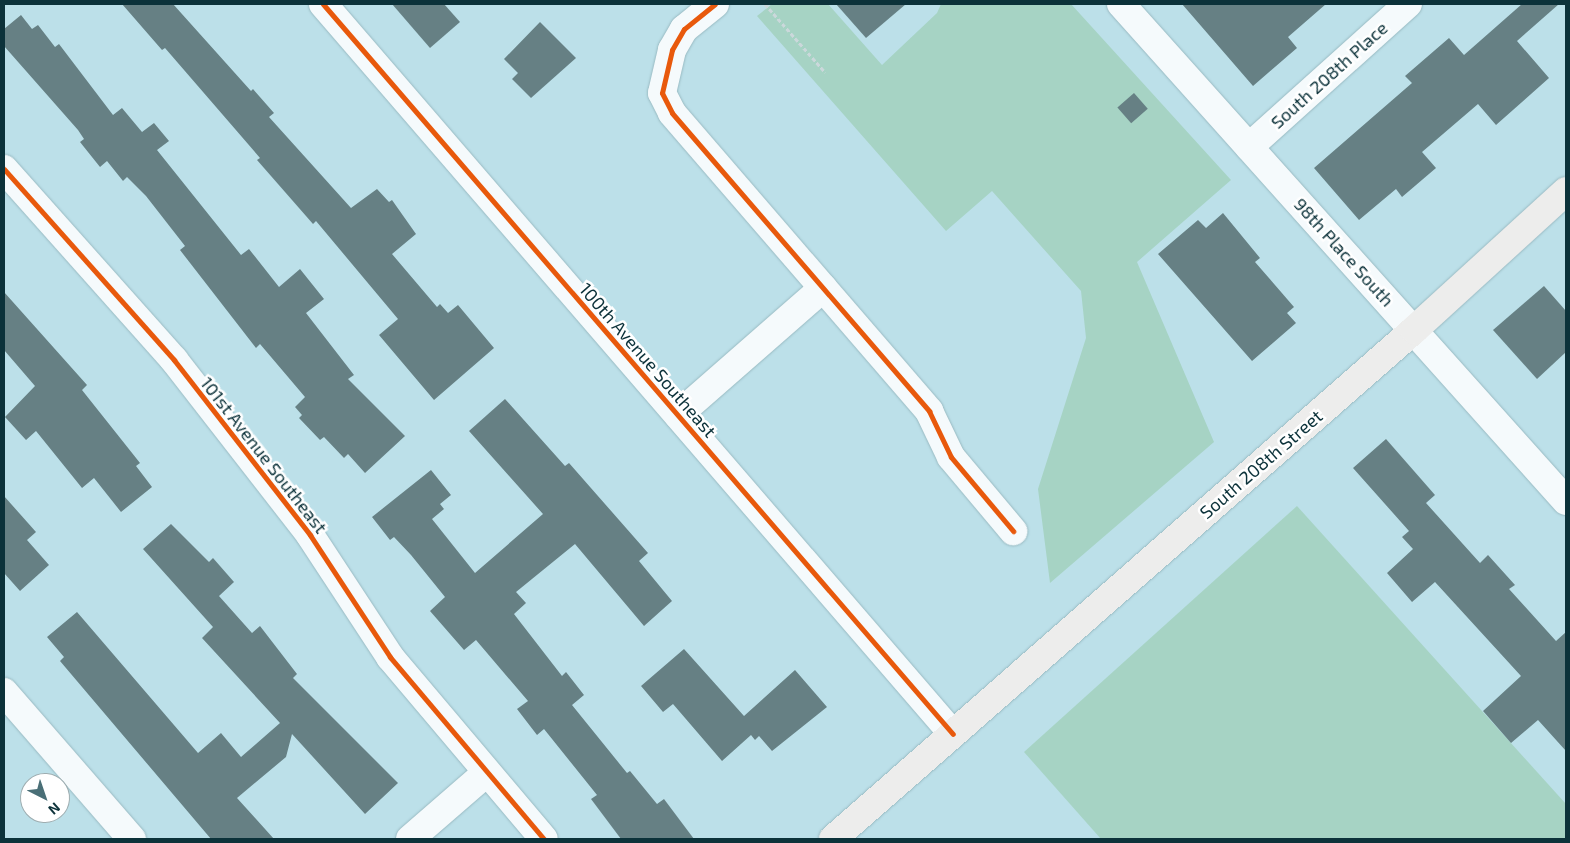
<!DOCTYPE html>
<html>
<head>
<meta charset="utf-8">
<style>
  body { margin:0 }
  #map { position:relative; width:1570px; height:843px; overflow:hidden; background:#bce0e9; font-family:"Exo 2",sans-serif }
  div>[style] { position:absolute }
  .green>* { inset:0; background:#a6d3c4 }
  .building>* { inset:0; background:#668084; transform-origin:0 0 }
  .path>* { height:3px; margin-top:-1.5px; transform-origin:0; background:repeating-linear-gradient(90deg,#cbd8db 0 4px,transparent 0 6.5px) }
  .roads { filter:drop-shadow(0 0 1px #99bac2) drop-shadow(0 0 1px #99bac2) }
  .minor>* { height:28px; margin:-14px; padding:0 14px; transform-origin:14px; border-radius:14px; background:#f5fafc }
  .major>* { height:28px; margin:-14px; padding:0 14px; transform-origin:14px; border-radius:14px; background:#ededec }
  .cycleway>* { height:5px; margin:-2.5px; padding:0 2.5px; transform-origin:2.5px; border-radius:2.5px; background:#e8590c }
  span { translate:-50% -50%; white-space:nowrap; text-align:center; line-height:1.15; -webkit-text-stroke:5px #fff; paint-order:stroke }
  .street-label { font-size:18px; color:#0c323a }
  .frame { position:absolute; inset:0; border:5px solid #0c323a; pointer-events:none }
  .north { position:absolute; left:20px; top:773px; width:50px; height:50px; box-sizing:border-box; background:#fff; border:1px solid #9eadb0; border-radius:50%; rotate:139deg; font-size:14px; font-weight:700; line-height:20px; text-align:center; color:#0c323a }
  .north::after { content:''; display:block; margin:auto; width:18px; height:22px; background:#4a6f77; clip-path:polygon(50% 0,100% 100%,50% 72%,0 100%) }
</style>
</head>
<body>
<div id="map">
  <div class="green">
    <div style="clip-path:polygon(772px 4px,828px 4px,882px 65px,937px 13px,941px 4px,1071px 4px,1231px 180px,1137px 262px,1214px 442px,1050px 583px,1038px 489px,1086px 338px,1081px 291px,992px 191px,946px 231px,757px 16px)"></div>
    <div style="clip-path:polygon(1297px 506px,1566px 804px,1566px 839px,1101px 839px,1024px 752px)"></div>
  </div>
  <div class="building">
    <div style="clip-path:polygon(122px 4px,173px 4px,251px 91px,253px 89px,274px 113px,269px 117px,351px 208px,377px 189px,389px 202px,392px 200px,416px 234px,392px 254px,437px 307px,440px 304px,448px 313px,458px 305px,494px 348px,434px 400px,379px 335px,398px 319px,316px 221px,313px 224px,257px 160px,260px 158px,165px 48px,162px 50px)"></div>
    <div style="clip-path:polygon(392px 4px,444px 4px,460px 22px,430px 48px)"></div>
    <div style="clip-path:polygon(836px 4px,906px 4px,866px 38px)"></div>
    <div style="clip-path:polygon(1182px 4px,1326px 4px,1288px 37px,1297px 48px,1253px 86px)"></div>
    <div style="clip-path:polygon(1522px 4px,1559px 4px,1517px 41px,1549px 78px,1496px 125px,1478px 104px,1422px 152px,1436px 168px,1402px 197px,1396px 189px,1359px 220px,1314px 168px,1412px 83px,1405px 76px,1449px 38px,1464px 55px)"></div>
    <div style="clip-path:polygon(21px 15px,32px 29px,38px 25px,55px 47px,59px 44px,113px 115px,122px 108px,142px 132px,154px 123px,169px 141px,157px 150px,241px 255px,249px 249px,279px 287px,300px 269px,324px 299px,306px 313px,354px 375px,348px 379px,405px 436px,365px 473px,348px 454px,344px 458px,324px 437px,320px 440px,299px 418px,302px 415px,295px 407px,305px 397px,260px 344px,256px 348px,180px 250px,185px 246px,146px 196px,127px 177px,123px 181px,107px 161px,100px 167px,80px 142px,84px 139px,78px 130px,4px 46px,4px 29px)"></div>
    <div style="clip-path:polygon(540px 22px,576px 58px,531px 98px,512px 79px,518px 73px,504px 59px)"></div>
    <div style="left:1134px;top:93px;width:21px;height:22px;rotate:49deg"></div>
    <div style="clip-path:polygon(1223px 213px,1260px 258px,1255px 262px,1294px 307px,1287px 313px,1296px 323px,1252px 361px,1158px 254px,1198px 220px,1206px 228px)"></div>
    <div style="clip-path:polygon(1544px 286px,1566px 311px,1566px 352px,1537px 379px,1493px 330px)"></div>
    <div style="clip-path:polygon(4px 292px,87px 385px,82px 390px,140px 463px,136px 466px,152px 487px,121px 512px,94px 478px,82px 488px,36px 431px,26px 440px,5px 417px,35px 386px,4px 350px)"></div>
    <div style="clip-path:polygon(505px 399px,565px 466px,569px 463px,648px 553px,639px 561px,672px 601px,644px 626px,575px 544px,516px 592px,526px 603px,514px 614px,562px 676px,566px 672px,584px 695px,572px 705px,627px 773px,630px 771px,657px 804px,664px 799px,694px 839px,621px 839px,591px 799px,597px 795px,544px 729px,537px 735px,517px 709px,528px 701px,476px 640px,464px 650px,430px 611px,445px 597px,411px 555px,394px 537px,390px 540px,372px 517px,431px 470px,451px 495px,440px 504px,444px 509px,432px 519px,475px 573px,543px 514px,469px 431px)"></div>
    <div style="clip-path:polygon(1386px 439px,1435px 495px,1426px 503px,1480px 563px,1488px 555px,1515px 585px,1509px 589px,1556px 641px,1566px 632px,1566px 751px,1538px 720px,1511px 743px,1483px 711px,1521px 676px,1435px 582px,1412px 602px,1387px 573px,1413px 549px,1402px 537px,1409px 531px,1353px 468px)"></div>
    <div style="clip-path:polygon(4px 496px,36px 532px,27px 540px,49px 565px,20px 591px,4px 573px)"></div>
    <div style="clip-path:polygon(171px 524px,209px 562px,213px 558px,234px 582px,219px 596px,252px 633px,260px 626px,297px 674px,293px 678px,398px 783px,365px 814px,292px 734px,286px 757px,237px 798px,274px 839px,211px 839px,60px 661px,64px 657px,47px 637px,77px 612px,198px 753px,221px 733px,241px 757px,280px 723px,202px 638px,213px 627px,143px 549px)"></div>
    <div style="clip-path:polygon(684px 649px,744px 716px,795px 670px,827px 707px,772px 751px,759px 736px,755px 740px,751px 735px,722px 761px,673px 704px,663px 712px,641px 686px)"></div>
  </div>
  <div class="path">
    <div style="left:765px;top:4px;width:91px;rotate:48.6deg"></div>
  </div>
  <div class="roads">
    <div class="minor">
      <div style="left:323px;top:4px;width:964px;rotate:49.21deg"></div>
      <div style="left:715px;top:4px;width:40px;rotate:141deg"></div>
      <div style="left:684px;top:29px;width:24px;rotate:120deg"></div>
      <div style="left:672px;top:50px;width:44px;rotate:103.1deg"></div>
      <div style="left:662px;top:93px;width:22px;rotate:63deg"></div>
      <div style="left:672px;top:113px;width:394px;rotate:49.2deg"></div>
      <div style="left:929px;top:411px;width:51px;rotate:64.4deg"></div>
      <div style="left:951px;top:457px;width:97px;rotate:50deg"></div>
      <div style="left:1121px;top:4px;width:667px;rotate:48.16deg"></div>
      <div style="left:1249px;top:147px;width:214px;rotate:-42deg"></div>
      <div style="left:4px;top:169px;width:256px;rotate:48.3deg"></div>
      <div style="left:174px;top:360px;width:222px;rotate:52.1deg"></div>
      <div style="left:310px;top:535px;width:146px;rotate:56.7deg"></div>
      <div style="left:390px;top:657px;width:238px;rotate:49.8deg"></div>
      <div style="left:678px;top:415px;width:193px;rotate:-41.2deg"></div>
      <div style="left:4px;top:692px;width:195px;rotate:49deg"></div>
      <div style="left:410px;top:839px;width:99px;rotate:-40.9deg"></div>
    </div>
    <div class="major">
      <div style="left:833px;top:839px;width:772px;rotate:-41.22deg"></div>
      <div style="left:1414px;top:330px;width:206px;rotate:-42.4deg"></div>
    </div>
  </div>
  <div class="cycleway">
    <div style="left:323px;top:4px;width:964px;rotate:49.21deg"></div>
    <div style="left:715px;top:4px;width:40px;rotate:141deg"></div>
    <div style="left:684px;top:29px;width:24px;rotate:120deg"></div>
    <div style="left:672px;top:50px;width:44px;rotate:103.1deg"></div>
    <div style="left:662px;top:93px;width:22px;rotate:63deg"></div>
    <div style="left:672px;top:113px;width:394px;rotate:49.2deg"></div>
    <div style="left:929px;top:411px;width:51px;rotate:64.4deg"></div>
    <div style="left:951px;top:457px;width:97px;rotate:50deg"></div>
    <div style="left:4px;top:169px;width:256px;rotate:48.3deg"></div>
    <div style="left:174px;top:360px;width:222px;rotate:52.1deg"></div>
    <div style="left:310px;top:535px;width:146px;rotate:56.7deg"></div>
    <div style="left:390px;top:657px;width:238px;rotate:49.8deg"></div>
  </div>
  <div class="street-label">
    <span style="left:1329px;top:75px;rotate:-42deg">South 208th Place</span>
    <span style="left:1344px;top:252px;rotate:48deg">98th Place South</span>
    <span style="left:648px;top:360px;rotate:49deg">100th Avenue Southeast</span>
    <span style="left:264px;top:455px;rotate:52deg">101st Avenue Southeast</span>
    <span style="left:1261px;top:464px;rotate:-41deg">South 208th Street</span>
  </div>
  <div class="frame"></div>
  <div class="north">N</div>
</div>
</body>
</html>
